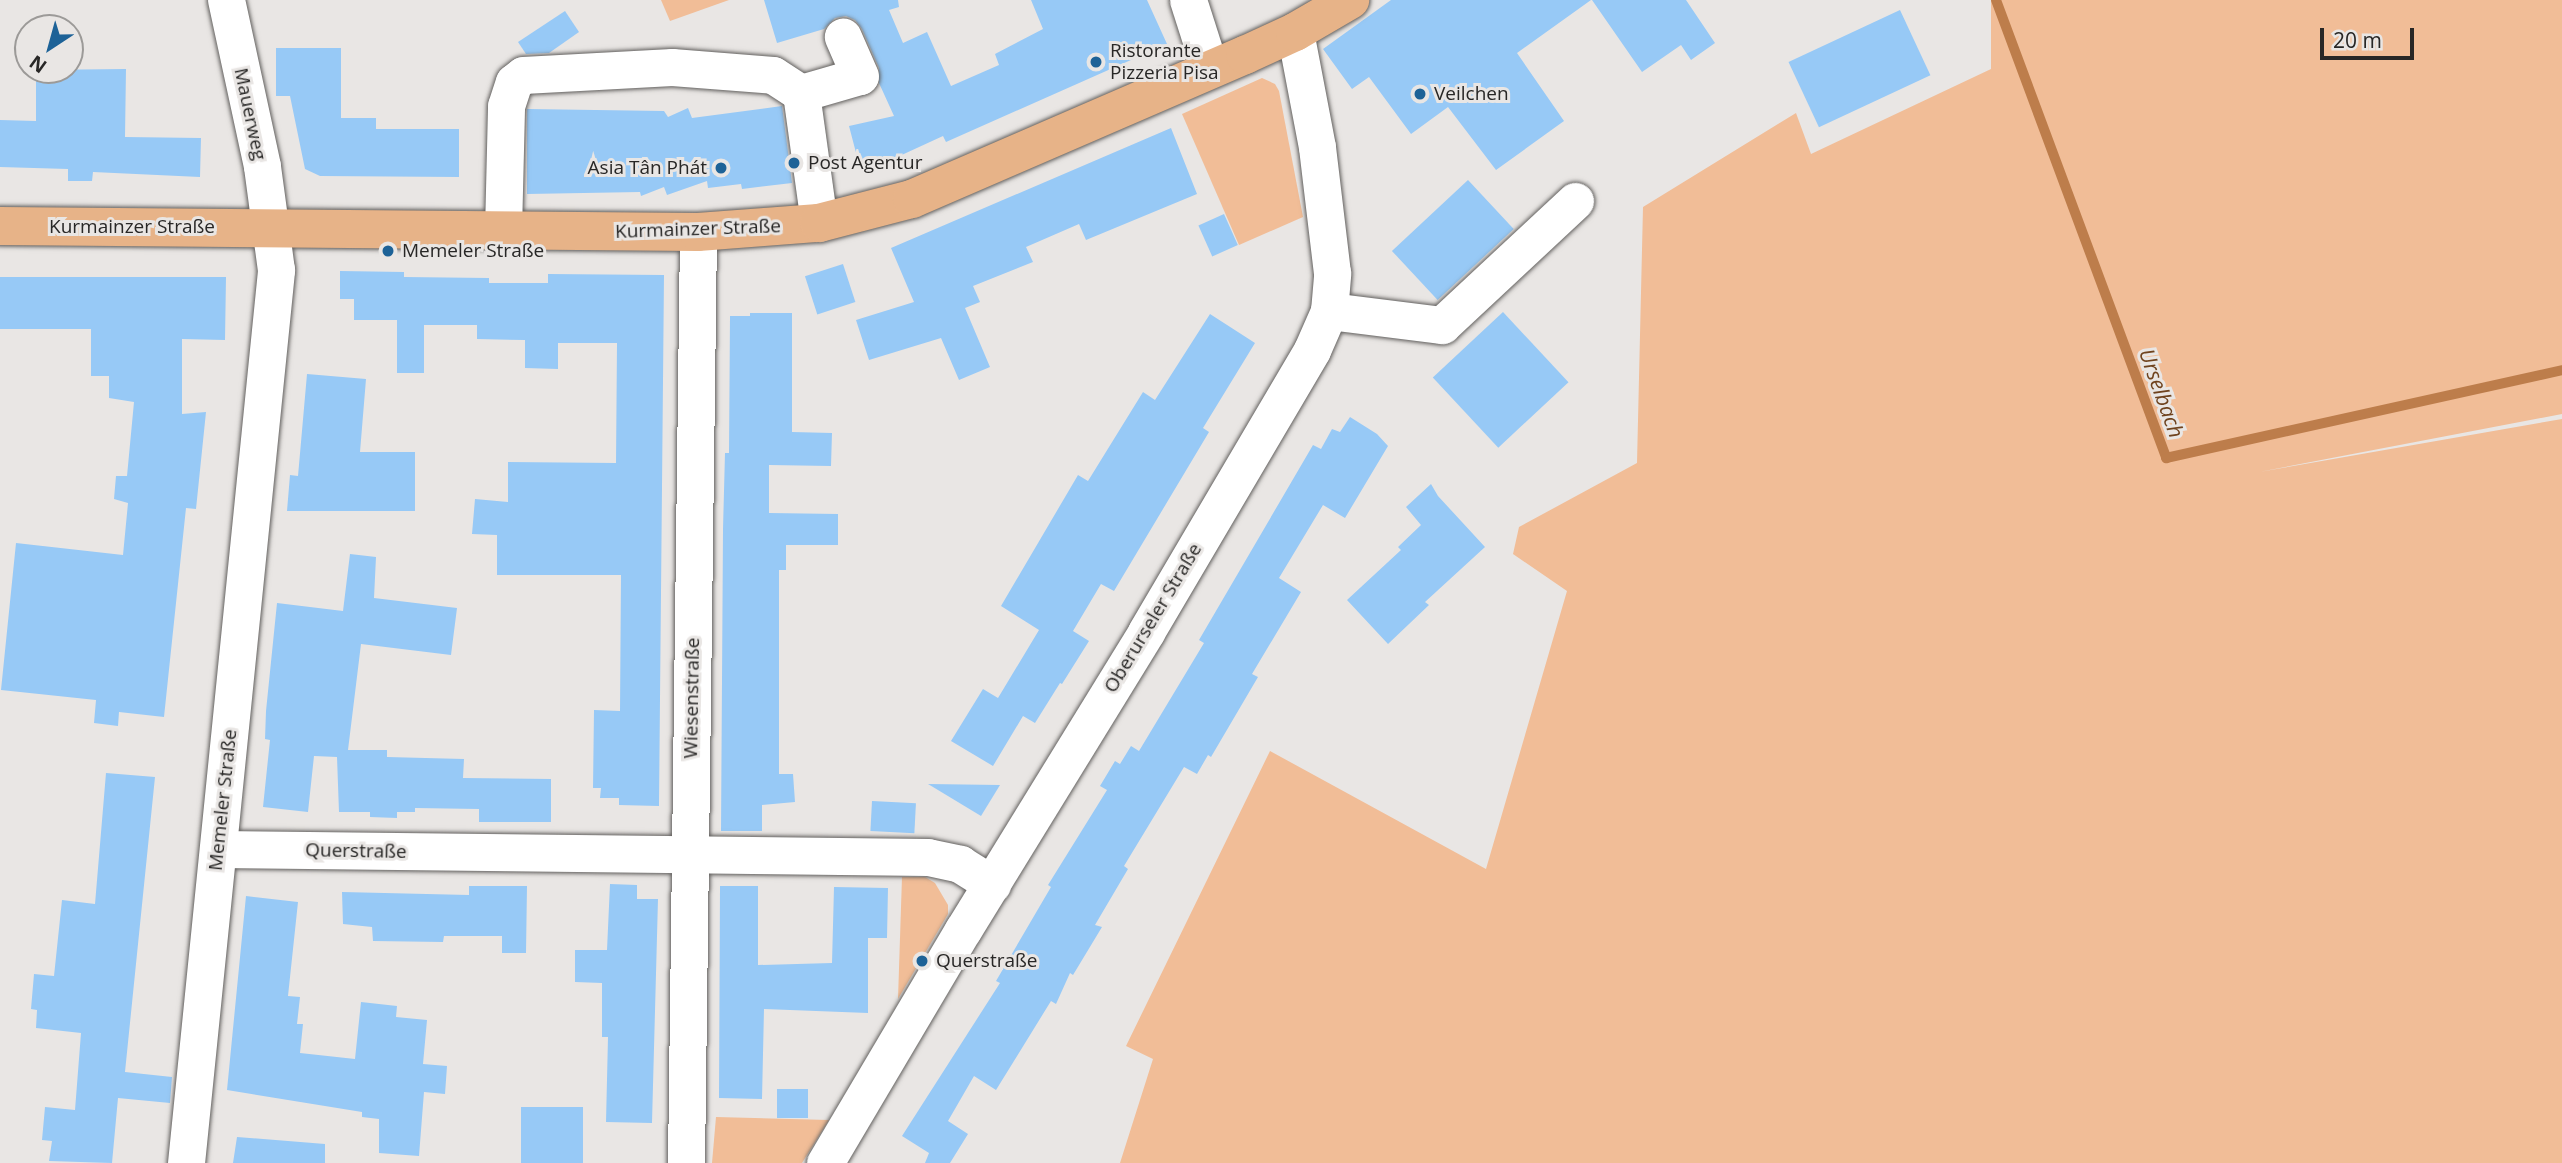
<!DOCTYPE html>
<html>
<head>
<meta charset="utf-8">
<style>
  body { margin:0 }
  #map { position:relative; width:2562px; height:1163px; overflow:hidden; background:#e9e6e4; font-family:"Open Sans",sans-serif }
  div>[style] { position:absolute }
  .green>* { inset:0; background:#f1bd97 }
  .stream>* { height:10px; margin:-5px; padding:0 5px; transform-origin:5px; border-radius:5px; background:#bd7d4b }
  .building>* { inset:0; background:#97c9f6; transform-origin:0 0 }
  .roads { filter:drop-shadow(0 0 2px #62605e) drop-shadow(0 0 2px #62605e) }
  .minor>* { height:37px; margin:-18.5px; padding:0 18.5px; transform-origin:18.5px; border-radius:18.5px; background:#fff }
  .major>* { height:38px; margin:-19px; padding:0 19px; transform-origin:19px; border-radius:19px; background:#e7b388 }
  .dots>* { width:19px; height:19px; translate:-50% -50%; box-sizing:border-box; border:4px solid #e9e6e4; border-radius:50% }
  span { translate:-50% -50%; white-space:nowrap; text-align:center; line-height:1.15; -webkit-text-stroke:6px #e9e6e4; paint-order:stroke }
  .poi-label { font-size:19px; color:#282726 }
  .left { translate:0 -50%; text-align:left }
  .right { translate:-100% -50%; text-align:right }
  .street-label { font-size:19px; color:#282726 }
  .water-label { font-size:21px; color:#6f431e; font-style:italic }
  .north { position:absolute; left:14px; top:14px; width:70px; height:70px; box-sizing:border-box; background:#e9e6e4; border:2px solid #9c9a98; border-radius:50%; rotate:216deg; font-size:19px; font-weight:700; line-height:28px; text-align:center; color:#282726 }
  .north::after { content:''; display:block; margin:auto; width:24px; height:32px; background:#1d6297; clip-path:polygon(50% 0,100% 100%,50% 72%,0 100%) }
  .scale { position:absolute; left:2320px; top:28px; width:94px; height:32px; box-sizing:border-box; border:4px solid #282726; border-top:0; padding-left:9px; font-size:21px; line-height:24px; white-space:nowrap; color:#282726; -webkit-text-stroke:5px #e9e6e4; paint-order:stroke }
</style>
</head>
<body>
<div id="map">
  <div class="green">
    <div style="clip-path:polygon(661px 0,729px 0,670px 21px)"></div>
    <div style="clip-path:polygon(1991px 0,2562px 0,2562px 414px,2259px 472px,2562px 419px,2562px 1163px,1120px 1163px,1153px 1059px,1126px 1046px,1270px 751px,1486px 869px,1567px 591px,1513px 554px,1519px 527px,1637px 463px,1643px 207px,1796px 113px,1811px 154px,1991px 69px)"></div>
    <div style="clip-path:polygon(1262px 78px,1275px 84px,1279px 91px,1303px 217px,1239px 245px,1182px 114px)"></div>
    <div style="clip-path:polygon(902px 877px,925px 877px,935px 883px,948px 905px,948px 914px,898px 999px)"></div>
    <div style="clip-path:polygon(716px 1117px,829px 1120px,802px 1163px,712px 1163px)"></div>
  </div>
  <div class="stream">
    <div style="left:1996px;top:0;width:489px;rotate:69.6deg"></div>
    <div style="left:2166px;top:458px;width:406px;rotate:-12.5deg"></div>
  </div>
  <div class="building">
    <div style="clip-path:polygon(764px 0,898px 0,899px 7px,889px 10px,903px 43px,927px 32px,951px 86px,999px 65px,995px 54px,1043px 29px,1031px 0,1147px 0,1167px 44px,946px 142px,943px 136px,893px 159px,860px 168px,849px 126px,894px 116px,879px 83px,879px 68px,862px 29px,855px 20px,846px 16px,835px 18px,824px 29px,777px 43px)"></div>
    <div style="clip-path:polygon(1391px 0,1591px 0,1517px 53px,1564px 121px,1496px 170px,1448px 107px,1411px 134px,1369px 77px,1352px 89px,1323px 49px)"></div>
    <div style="clip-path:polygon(1592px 0,1686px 0,1715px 43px,1691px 60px,1681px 45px,1642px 72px)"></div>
    <div style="left:1900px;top:10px;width:72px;height:123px;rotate:65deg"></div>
    <div style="clip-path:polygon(565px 11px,579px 32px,549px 53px,526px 54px,518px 42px)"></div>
    <div style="clip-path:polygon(276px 48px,341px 48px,341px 118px,376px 118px,376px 129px,459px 129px,459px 177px,320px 176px,305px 169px,290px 96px,276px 96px)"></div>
    <div style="clip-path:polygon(126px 69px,125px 137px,201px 138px,200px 177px,93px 172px,92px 181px,68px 181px,68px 169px,0 167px,0 120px,36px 121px,36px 70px)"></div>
    <div style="clip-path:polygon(782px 106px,792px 183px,742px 189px,741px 184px,708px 188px,707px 181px,667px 195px,664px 187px,641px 196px,640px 192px,527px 194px,527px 109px,664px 111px,668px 117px,688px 108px,692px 118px)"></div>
    <div style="clip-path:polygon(1171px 128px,1197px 194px,1086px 240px,1079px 224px,1026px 247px,1033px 262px,973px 286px,980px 302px,965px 308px,990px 367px,959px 380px,941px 338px,869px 360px,856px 320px,914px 302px,891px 248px)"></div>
    <div style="left:1468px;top:180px;width:67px;height:104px;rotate:47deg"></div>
    <div style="left:1224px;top:214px;width:34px;height:28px;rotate:66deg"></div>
    <div style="left:843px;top:264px;width:40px;height:40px;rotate:72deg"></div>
    <div style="clip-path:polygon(340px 271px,404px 272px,404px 277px,489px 278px,489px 283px,548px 283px,548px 274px,664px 275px,659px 806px,619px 805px,619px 798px,600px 798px,601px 788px,593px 788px,594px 710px,620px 711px,621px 575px,497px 575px,497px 535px,472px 534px,475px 499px,508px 502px,508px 462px,616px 463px,617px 343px,558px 343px,558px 369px,525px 368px,525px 340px,477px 339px,477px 325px,424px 325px,424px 373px,397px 373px,397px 320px,354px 320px,354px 299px,340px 299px)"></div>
    <div style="clip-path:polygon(0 277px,226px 277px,225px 340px,182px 339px,182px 414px,206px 412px,196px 509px,186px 508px,164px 717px,119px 712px,118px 726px,94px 723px,96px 700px,1px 690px,16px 543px,123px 555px,128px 503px,114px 499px,116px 476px,127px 476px,134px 402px,109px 398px,109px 376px,91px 376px,91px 329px,0 329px)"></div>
    <div style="left:1503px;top:312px;width:96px;height:96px;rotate:47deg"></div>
    <div style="clip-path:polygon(750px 313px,792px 313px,792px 432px,832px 433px,831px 466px,769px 465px,769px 513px,838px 514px,838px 545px,786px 545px,786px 570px,779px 570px,779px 774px,793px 774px,795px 802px,762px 805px,762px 831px,721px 831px,723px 529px,725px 453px,729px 453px,730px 316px,750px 316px)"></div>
    <div style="clip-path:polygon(1210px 314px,1255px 343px,1203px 428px,1209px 432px,1114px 591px,1101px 584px,1073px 631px,1089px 641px,1062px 684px,1060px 683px,1035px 723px,1023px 716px,993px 766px,951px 741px,983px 689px,998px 698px,1039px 630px,1001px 606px,1078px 475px,1088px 481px,1143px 392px,1155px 400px)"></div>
    <div style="clip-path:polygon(307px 374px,366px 379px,360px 452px,415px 452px,415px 511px,287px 511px,290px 475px,298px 476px)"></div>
    <div style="clip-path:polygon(1350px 417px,1377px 434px,1388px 446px,1345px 518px,1323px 505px,1279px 578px,1301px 592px,1252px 674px,1258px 677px,1211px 757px,1208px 755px,1197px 774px,1184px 767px,1124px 866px,1128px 869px,1095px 925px,1102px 927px,1073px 975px,1070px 973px,1056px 1004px,1051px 1001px,996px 1090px,974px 1076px,948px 1121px,968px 1134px,950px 1163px,925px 1163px,929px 1153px,902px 1136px,1000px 983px,996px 981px,1051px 887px,1048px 885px,1107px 790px,1100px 786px,1115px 761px,1120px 764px,1131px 746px,1139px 751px,1204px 643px,1199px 640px,1313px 445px,1321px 449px,1332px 429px,1340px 432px)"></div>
    <div style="clip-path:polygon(1431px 484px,1438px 496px,1485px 547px,1425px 602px,1429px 605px,1388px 644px,1347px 600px,1401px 550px,1398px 547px,1421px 525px,1406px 507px)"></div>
    <div style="clip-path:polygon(350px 554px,376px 557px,374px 598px,457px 608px,451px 655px,361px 644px,348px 750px,387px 750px,387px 757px,464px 759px,463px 778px,551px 779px,551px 822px,479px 822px,479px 809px,415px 808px,415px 812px,397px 812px,397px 818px,370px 817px,370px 812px,339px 812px,337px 757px,314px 756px,308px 812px,263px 807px,270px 740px,265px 739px,266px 711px,277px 603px,343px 611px)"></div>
    <div style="clip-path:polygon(106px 773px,155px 777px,125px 1072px,172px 1077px,170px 1103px,118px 1098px,112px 1163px,49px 1161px,52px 1141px,42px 1140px,45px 1107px,75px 1110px,81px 1033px,36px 1028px,37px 1010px,31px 1009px,34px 974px,54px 976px,62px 900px,95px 904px)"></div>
    <div style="clip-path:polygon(928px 784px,1000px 785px,981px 816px)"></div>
    <div style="left:872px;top:801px;width:44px;height:30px;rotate:3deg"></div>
    <div style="clip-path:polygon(610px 884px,637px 885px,637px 899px,658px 899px,652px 1123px,606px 1122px,608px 1037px,602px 1037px,602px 983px,575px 982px,575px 950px,607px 950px)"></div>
    <div style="clip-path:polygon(469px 886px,527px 886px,526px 953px,502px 953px,502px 936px,444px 936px,443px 942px,373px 941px,372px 927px,343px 924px,342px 892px,469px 895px)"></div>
    <div style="clip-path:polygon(720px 886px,758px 886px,758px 965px,832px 963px,834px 887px,888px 888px,887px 938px,868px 938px,868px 1013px,764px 1009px,762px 1099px,719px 1098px)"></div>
    <div style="clip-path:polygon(246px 896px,298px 902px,288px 996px,300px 997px,297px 1024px,303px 1024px,300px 1053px,355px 1059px,361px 1002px,397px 1006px,396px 1017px,427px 1020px,423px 1064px,447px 1066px,445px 1094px,424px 1092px,419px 1156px,379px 1153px,379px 1119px,362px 1117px,362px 1112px,227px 1090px)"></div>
    <div style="left:777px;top:1089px;width:31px;height:29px"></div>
    <div style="left:521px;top:1107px;width:62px;height:56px"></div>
    <div style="clip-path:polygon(237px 1137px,325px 1144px,325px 1163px,233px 1163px)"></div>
  </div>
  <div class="roads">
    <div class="minor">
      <div style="left:1188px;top:0;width:72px;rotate:72.3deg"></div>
      <div style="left:801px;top:93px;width:61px;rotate:-16.1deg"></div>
      <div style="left:860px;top:76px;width:43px;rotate:-113.6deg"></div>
      <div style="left:503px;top:231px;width:125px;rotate:-88.6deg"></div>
      <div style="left:506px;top:106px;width:25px;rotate:-72deg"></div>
      <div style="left:514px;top:82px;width:11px;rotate:-38deg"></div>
      <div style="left:523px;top:75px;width:149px;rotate:-3.1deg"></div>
      <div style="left:672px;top:67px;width:101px;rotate:4.5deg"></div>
      <div style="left:773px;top:75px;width:33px;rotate:33deg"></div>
      <div style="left:801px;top:93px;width:131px;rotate:82.1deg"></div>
      <div style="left:1329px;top:311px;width:114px;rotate:7.1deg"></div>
      <div style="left:1442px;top:325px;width:182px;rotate:-43deg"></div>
      <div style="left:218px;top:849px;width:710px;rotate:0.65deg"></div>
      <div style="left:928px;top:857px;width:33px;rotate:12deg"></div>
      <div style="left:960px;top:864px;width:38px;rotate:32deg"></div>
      <div style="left:186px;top:1163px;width:898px;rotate:-84.24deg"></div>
      <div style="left:276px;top:270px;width:105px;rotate:-97.7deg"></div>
      <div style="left:262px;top:166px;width:170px;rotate:-102.2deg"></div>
      <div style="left:686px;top:1163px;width:931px;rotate:-89.26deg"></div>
      <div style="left:825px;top:1163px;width:271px;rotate:-59.4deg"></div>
      <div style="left:963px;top:930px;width:350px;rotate:-58.4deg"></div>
      <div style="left:1146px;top:632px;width:327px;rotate:-59.5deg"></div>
      <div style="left:1312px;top:350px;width:43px;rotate:-66.4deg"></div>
      <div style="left:1329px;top:311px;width:38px;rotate:-85deg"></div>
      <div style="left:1332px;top:273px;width:127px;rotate:-96.8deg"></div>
      <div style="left:1317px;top:147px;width:117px;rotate:-100.8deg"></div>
    </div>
    <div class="major">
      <div style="left:0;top:226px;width:698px;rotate:0.49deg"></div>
      <div style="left:698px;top:232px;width:121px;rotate:-4.3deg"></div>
      <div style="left:819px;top:223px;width:96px;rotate:-14.5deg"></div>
      <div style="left:912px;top:199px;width:363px;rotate:-23.4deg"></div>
      <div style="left:1245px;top:55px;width:55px;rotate:-24.7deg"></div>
      <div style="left:1295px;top:32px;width:64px;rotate:-30.2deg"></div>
    </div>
  </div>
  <div class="dots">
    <div style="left:1096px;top:62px;background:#1d6297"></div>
    <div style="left:1420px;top:94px;background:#1d6297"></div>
    <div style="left:794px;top:163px;background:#1d6297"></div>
    <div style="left:721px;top:168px;background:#1d6297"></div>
    <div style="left:388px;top:251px;background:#1d6297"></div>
    <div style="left:922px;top:961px;background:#1d6297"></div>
  </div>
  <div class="poi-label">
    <span class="left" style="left:1110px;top:62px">Ristorante<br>Pizzeria Pisa</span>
    <span class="left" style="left:1434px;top:94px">Veilchen</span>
    <span class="left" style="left:808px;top:163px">Post Agentur</span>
    <span class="right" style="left:707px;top:168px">Asia Tân Phát</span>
    <span class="left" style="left:402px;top:251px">Memeler Straße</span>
    <span class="left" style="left:936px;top:961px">Querstraße</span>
  </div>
  <div class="street-label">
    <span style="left:250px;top:114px;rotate:78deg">Mauerweg</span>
    <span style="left:132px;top:227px">Kurmainzer Straße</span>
    <span style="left:698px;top:229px;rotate:-2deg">Kurmainzer Straße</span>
    <span style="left:1153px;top:618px;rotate:-59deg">Oberurseler Straße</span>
    <span style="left:692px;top:698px;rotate:-89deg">Wiesenstraße</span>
    <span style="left:223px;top:800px;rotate:-84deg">Memeler Straße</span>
    <span style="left:356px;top:851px;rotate:1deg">Querstraße</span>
  </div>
  <div class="water-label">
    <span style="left:2162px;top:393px;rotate:70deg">Urselbach</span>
  </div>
  <div class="north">N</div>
  <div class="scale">20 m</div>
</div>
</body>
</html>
